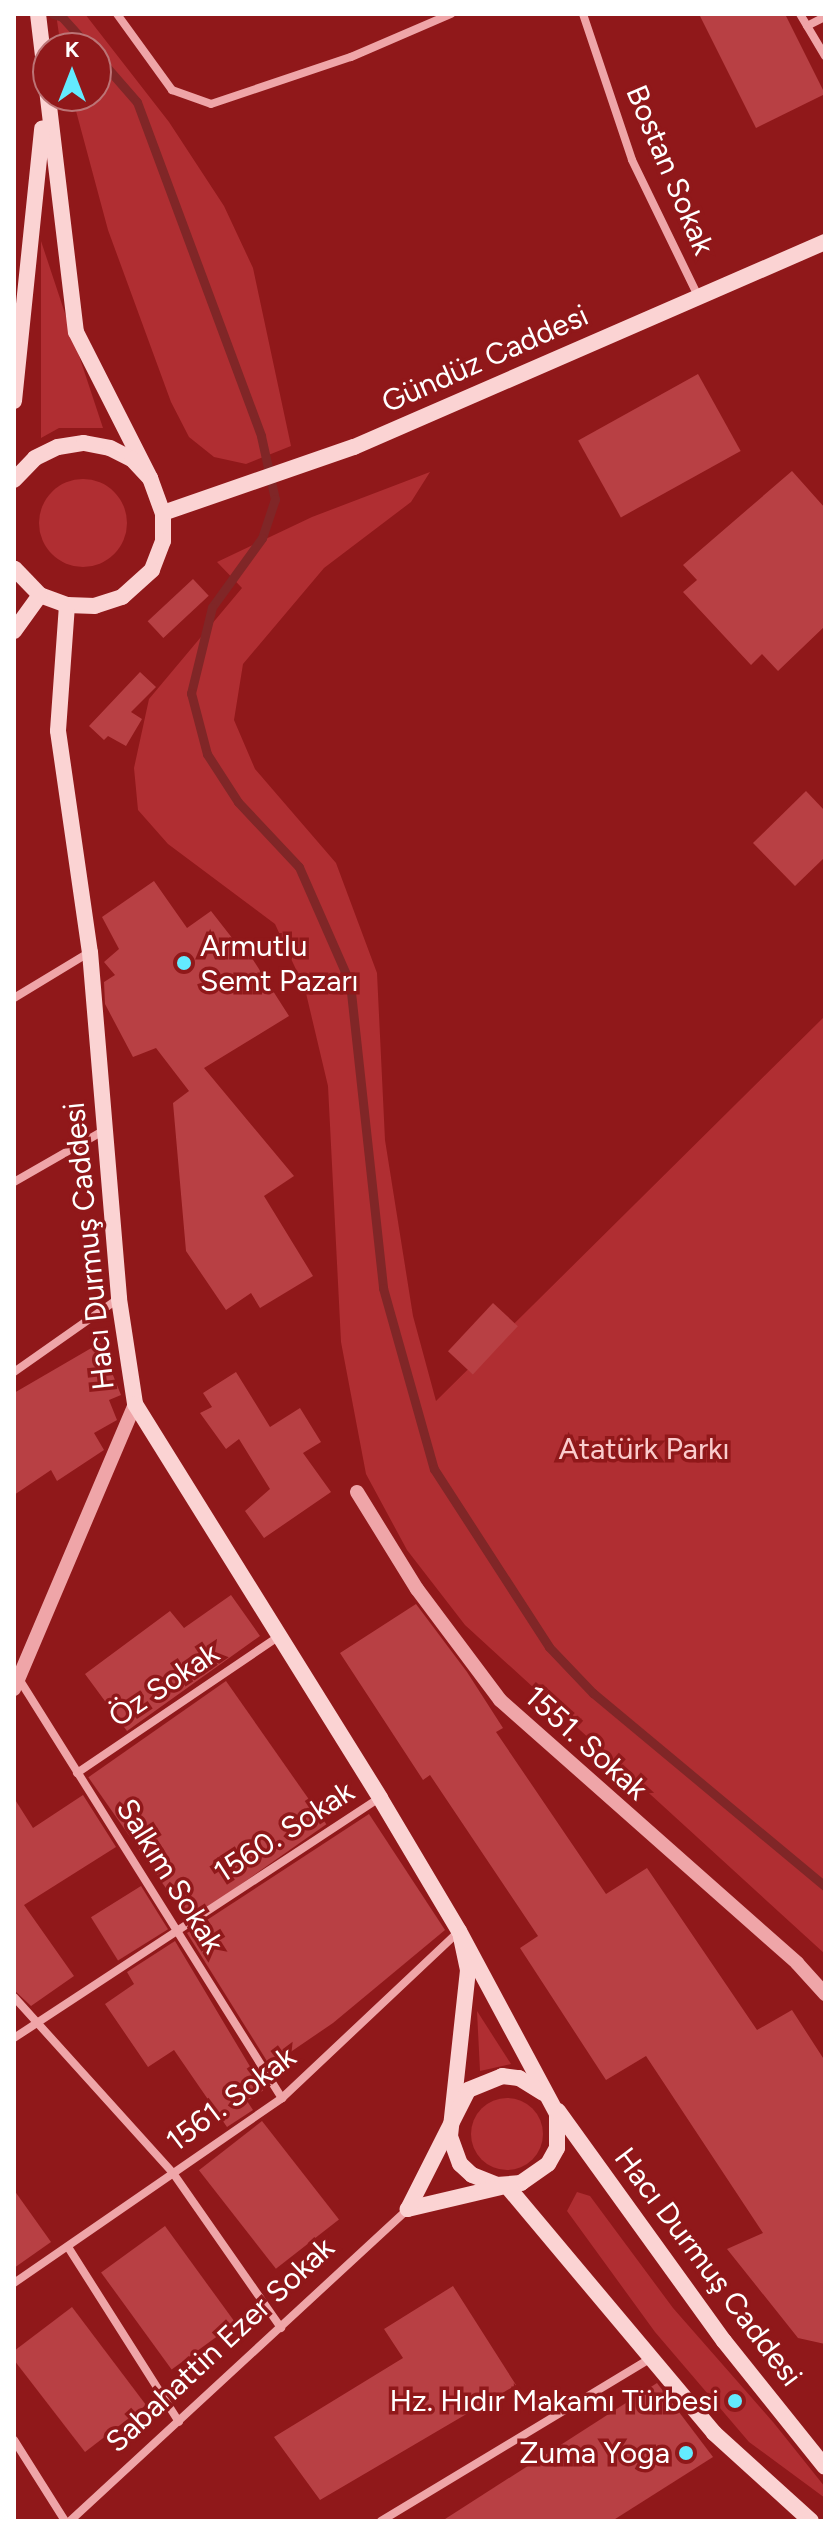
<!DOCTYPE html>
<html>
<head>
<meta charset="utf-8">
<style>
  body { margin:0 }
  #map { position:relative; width:839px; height:2535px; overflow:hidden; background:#90181a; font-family:Figtree,sans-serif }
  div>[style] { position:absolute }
  .green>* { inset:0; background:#b02e32 }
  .round { border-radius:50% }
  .stream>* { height:9px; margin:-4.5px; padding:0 4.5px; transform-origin:4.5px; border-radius:4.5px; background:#802627 }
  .building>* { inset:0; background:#b84044; transform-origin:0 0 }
  .minor>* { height:8px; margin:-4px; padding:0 4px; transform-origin:4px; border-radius:4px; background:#efa5a8 }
  .tertiary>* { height:14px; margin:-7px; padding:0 7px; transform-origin:7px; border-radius:7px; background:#efa5a8 }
  .secondary>* { height:16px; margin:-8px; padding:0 8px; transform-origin:8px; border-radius:8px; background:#fbd3d3 }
  .dots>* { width:22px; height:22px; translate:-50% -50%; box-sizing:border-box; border:4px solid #90181a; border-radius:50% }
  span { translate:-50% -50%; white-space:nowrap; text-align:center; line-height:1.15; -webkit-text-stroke:7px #90181a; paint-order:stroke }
  .street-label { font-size:30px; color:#fff }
  .poi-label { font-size:30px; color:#fff }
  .left { translate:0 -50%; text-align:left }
  .right { translate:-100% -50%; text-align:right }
  .park-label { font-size:30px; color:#fbcccd }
  .frame { position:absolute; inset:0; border:16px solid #fff; pointer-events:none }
  .north { position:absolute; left:32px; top:32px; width:80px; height:80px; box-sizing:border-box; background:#90181a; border:2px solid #bc7476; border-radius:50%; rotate:0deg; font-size:22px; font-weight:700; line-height:32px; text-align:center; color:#fff }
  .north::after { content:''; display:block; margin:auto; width:28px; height:36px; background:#63ebff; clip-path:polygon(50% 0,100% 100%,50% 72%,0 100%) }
</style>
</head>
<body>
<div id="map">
  <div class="green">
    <div style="clip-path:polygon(56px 14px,85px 14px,169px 122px,224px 206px,253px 268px,291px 446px,246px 464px,214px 457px,189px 437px,171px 402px,108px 230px,72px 96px,96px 96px,96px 48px,61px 48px)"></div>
    <div style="clip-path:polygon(41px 241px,103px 428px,59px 428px,41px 438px)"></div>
    <div style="clip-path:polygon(430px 472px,411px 502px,324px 568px,243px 664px,234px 720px,255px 769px,336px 863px,377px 973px,385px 1140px,413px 1316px,436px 1401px,825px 1016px,825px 1954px,465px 1625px,407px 1550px,366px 1474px,341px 1342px,328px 1086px,305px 989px,275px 924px,168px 844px,138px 810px,134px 768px,149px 699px,242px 588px,217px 562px,312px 517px)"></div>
    <div class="round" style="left:39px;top:479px;width:88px;height:88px"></div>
    <div style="clip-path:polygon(477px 2011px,511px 2064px,480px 2071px)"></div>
    <div class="round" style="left:471px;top:2098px;width:72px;height:72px"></div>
    <div style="clip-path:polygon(577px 2192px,590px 2196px,673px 2308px,773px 2422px,825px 2487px,825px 2498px,749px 2442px,655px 2332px,567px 2211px)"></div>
  </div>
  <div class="stream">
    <div style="left:53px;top:14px;width:9px;rotate:18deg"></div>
    <div style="left:62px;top:17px;width:42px;rotate:47.9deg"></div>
    <div style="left:96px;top:55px;width:62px;rotate:48.9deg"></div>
    <div style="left:137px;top:102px;width:356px;rotate:69.6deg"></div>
    <div style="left:261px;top:436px;width:65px;rotate:77.5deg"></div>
    <div style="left:275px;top:499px;width:41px;rotate:108.4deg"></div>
    <div style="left:262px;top:538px;width:85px;rotate:125.9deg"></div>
    <div style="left:212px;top:607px;width:89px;rotate:103.7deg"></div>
    <div style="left:191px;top:693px;width:63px;rotate:75.3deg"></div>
    <div style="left:207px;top:754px;width:57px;rotate:57.1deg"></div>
    <div style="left:238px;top:802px;width:89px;rotate:46.8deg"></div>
    <div style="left:299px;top:867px;width:127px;rotate:66.3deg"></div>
    <div style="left:350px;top:983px;width:307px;rotate:83.8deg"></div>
    <div style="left:383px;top:1288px;width:188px;rotate:74.3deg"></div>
    <div style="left:434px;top:1469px;width:212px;rotate:57.1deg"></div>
    <div style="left:549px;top:1647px;width:64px;rotate:46.3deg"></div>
    <div style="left:593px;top:1693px;width:302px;rotate:39.8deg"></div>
  </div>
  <div class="building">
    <div style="clip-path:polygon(699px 14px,785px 14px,825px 94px,756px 128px)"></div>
    <div style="left:698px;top:374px;width:88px;height:137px;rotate:61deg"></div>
    <div style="clip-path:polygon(792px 471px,825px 508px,825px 626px,778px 671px,762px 654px,751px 665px,683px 592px,697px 580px,683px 565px)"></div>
    <div style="left:193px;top:579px;width:23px;height:62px;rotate:47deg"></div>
    <div style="clip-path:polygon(140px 672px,156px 687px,131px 712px,142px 719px,126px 746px,108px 736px,104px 740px,89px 726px)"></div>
    <div style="clip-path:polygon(806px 791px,825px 811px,825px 857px,795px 886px,753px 843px)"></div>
    <div style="clip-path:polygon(154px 881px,187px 928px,211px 911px,247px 957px,250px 955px,289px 1016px,204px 1068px,294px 1176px,264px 1196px,313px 1276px,260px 1308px,251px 1293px,226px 1310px,186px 1251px,173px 1103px,189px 1091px,156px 1048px,133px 1057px,105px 1004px,104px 982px,115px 975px,104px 962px,119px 949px,102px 917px)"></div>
    <div style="left:493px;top:1303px;width:34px;height:66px;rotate:43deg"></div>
    <div style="clip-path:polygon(100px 1343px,121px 1395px,109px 1400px,117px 1420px,94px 1433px,104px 1450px,57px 1481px,51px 1470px,14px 1495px,14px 1393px)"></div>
    <div style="clip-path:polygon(236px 1372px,270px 1427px,300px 1408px,321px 1442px,303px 1453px,331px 1492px,264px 1538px,245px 1511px,270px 1489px,239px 1439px,226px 1449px,200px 1413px,212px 1407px,203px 1393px)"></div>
    <div style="clip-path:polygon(231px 1595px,260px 1636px,127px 1731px,85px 1674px,170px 1611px,184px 1628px)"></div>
    <div style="clip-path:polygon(416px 1604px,467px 1672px,503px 1728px,496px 1732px,606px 1894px,647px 1868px,757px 2030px,792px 2010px,825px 2061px,825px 2344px,798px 2338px,727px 2249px,763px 2233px,646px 2056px,606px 2080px,520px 1948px,538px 1936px,430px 1775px,423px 1780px,340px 1653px)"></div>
    <div style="left:226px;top:1681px;width:175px;height:168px;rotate:55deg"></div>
    <div style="clip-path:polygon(83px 1795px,116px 1847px,24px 1905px,74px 1976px,31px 2006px,14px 1990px,14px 1798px,33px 1828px)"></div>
    <div style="clip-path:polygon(369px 1814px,445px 1930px,333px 2023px,270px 2066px,187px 1933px)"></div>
    <div style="left:141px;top:1886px;width:51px;height:59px;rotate:58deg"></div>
    <div style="clip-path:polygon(175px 1941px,264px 2090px,247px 2101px,253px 2110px,227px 2127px,174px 2050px,148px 2067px,105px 2004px,134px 1984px,127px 1972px)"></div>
    <div style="left:262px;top:2121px;width:125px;height:80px;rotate:52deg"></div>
    <div style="clip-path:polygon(14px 2190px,51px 2242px,14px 2268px)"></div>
    <div style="left:165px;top:2226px;width:120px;height:79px;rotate:54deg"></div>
    <div style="clip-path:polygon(453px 2286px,516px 2385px,320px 2500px,274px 2437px,403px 2358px,384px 2329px)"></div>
    <div style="clip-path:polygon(72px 2307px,146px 2405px,85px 2452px,14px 2360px,14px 2351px)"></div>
    <div style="clip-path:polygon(657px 2383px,713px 2457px,612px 2521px,442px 2521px)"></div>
  </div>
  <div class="minor">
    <div style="left:117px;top:14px;width:94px;rotate:54.1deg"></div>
    <div style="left:172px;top:90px;width:41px;rotate:19.7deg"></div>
    <div style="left:211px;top:104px;width:148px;rotate:-18.6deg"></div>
    <div style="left:351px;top:57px;width:109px;rotate:-23.3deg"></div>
    <div style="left:583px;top:14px;width:154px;rotate:71.4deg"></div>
    <div style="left:632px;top:160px;width:153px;rotate:64.1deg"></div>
    <div style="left:800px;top:14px;width:49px;rotate:59.2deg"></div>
    <div style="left:807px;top:26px;width:20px;rotate:-27deg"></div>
    <div style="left:14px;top:998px;width:89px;rotate:-31.2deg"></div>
    <div style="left:14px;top:1182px;width:103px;rotate:-29.8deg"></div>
    <div style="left:14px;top:1372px;width:127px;rotate:-35.1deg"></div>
    <div style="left:19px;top:1679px;width:495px;rotate:57.9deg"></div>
    <div style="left:77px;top:1773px;width:243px;rotate:-34.1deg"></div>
    <div style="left:14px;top:1997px;width:237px;rotate:47.9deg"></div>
    <div style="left:173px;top:2173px;width:189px;rotate:55.1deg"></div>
    <div style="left:14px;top:2038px;width:438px;rotate:-33.3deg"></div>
    <div style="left:68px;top:2247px;width:207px;rotate:57.6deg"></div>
    <div style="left:14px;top:2283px;width:326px;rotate:-34.6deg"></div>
    <div style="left:282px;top:2098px;width:243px;rotate:-43.3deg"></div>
    <div style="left:14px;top:2440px;width:96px;rotate:57.8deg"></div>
    <div style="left:70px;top:2521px;width:460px;rotate:-42.7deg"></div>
    <div style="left:381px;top:2521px;width:315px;rotate:-31.1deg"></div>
  </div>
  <div class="tertiary">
    <div style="left:357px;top:1492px;width:114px;rotate:58.3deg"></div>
    <div style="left:417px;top:1589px;width:139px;rotate:53.2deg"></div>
    <div style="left:500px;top:1700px;width:397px;rotate:41.5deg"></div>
    <div style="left:797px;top:1963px;width:42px;rotate:47.9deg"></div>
    <div style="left:14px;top:1689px;width:310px;rotate:-67deg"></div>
  </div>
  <div class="secondary">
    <div style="left:38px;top:14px;width:320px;rotate:83.2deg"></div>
    <div style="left:76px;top:332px;width:164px;rotate:63.1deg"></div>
    <div style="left:14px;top:401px;width:274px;rotate:-84.1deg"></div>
    <div style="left:14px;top:480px;width:30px;rotate:-46deg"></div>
    <div style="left:35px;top:458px;width:25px;rotate:-26deg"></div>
    <div style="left:58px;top:447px;width:26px;rotate:-9deg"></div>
    <div style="left:84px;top:443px;width:26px;rotate:11deg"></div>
    <div style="left:110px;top:448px;width:25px;rotate:27deg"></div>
    <div style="left:132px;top:459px;width:26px;rotate:47deg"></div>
    <div style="left:150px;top:478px;width:37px;rotate:70deg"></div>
    <div style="left:163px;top:513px;width:28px;rotate:90deg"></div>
    <div style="left:163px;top:541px;width:31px;rotate:111deg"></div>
    <div style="left:152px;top:570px;width:40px;rotate:138deg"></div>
    <div style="left:122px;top:597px;width:28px;rotate:162deg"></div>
    <div style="left:95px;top:606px;width:28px;rotate:-178deg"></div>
    <div style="left:67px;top:605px;width:29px;rotate:-160deg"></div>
    <div style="left:40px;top:595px;width:37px;rotate:-134deg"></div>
    <div style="left:163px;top:513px;width:202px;rotate:-19.1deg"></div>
    <div style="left:354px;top:447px;width:514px;rotate:-23.52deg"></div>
    <div style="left:67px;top:605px;width:126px;rotate:94.1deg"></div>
    <div style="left:58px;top:731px;width:223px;rotate:81.8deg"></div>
    <div style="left:90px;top:952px;width:348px;rotate:85.2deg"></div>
    <div style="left:119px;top:1299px;width:106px;rotate:81.3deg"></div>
    <div style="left:135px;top:1404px;width:464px;rotate:58.1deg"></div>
    <div style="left:380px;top:1798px;width:155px;rotate:59.3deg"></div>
    <div style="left:459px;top:1931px;width:208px;rotate:61.8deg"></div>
    <div style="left:557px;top:2114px;width:34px;rotate:90deg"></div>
    <div style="left:557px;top:2148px;width:18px;rotate:119deg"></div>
    <div style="left:548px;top:2164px;width:33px;rotate:145deg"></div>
    <div style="left:521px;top:2183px;width:24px;rotate:175deg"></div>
    <div style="left:497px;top:2185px;width:27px;rotate:-158deg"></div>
    <div style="left:472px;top:2175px;width:16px;rotate:-137deg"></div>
    <div style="left:460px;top:2164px;width:30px;rotate:-110deg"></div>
    <div style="left:450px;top:2136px;width:167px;rotate:-83.8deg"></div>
    <div style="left:468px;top:1970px;width:35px;rotate:-102deg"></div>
    <div style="left:14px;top:631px;width:44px;rotate:-54.2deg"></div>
    <div style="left:558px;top:2111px;width:284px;rotate:54.2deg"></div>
    <div style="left:724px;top:2341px;width:161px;rotate:51.3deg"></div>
    <div style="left:506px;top:2185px;width:324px;rotate:50deg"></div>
    <div style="left:714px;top:2433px;width:131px;rotate:42.2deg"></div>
    <div style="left:501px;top:2187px;width:96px;rotate:166.7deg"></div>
    <div style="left:408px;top:2209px;width:133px;rotate:-63.2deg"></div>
    <div style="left:468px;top:2090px;width:37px;rotate:-22deg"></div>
    <div style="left:502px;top:2076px;width:17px;rotate:7deg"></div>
    <div style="left:519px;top:2078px;width:28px;rotate:32deg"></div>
  </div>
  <div class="dots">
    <div style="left:184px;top:963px;background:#63ebff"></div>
    <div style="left:735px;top:2401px;background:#63ebff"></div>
    <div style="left:686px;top:2453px;background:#63ebff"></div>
  </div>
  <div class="street-label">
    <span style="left:670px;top:170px;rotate:67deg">Bostan Sokak</span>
    <span style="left:485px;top:359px;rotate:-24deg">Gündüz Caddesi</span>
    <span style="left:89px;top:1246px;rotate:-96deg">Hacı Durmuş Caddesi</span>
    <span style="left:164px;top:1685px;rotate:-34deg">Öz Sokak</span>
    <span style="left:586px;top:1743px;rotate:42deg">1551. Sokak</span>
    <span style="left:284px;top:1832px;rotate:-33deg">1560. Sokak</span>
    <span style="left:170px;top:1876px;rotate:58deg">Salkım Sokak</span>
    <span style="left:231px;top:2099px;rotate:-37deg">1561. Sokak</span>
    <span style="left:708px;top:2267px;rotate:53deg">Hacı Durmuş Caddesi</span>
    <span style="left:220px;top:2345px;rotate:-43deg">Sabahattin Ezer Sokak</span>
  </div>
  <div class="poi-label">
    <span class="left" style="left:200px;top:963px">Armutlu<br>Semt Pazarı</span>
    <span class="right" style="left:719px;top:2401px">Hz. Hıdır Makamı Türbesi</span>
    <span class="right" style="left:670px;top:2453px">Zuma Yoga</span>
  </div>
  <div class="park-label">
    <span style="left:644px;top:1449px">Atatürk Parkı</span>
  </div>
  <div class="frame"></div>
  <div class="north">K</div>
</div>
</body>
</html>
